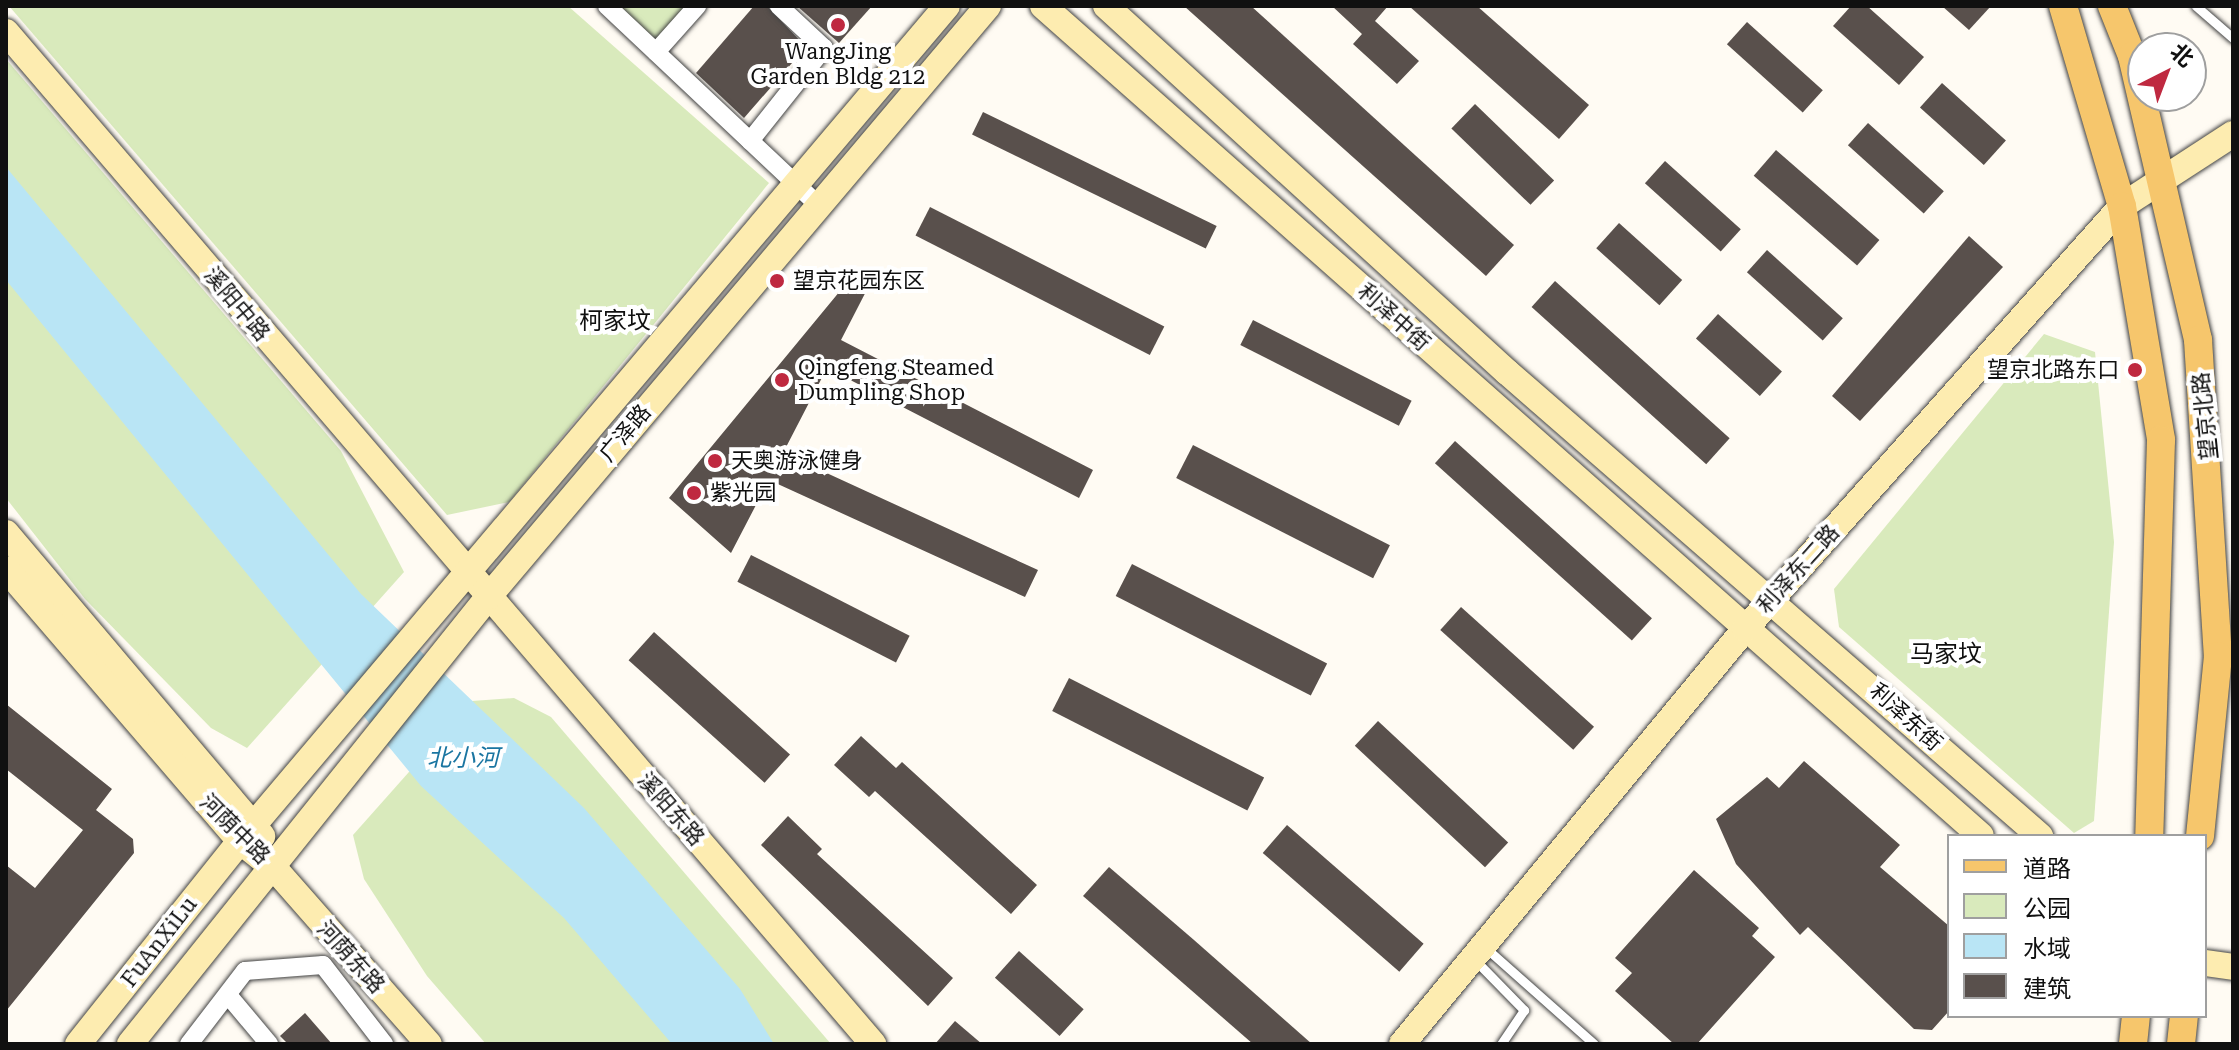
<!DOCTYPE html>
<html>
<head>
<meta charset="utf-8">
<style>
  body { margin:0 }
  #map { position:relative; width:2239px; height:1050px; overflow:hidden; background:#fffbf3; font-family:"Roboto Serif","Noto Sans SC",serif }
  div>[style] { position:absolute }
  .green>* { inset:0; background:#d9eabc }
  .water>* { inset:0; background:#b9e5f5 }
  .building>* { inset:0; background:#59504c; transform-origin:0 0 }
  .roads { filter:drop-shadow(0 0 2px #434343) drop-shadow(0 0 2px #434343) }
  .lane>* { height:9px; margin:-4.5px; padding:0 4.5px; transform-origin:4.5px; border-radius:4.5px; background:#fff }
  .street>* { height:18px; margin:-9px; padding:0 9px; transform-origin:9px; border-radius:9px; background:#fff }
  .secondary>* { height:26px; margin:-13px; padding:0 13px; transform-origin:13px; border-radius:13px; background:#fdecb0 }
  .primary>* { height:28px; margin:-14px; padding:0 14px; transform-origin:14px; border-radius:14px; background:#f6c66c }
  .dots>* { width:22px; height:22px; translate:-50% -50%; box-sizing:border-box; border:4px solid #fff; border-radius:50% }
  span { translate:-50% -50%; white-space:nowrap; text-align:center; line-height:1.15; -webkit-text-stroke:8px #fff; paint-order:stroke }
  .poi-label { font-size:22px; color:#101010 }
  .left { translate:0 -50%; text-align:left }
  .right { translate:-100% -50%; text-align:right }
  .street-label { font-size:22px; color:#101010 }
  .neighbourhood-label { font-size:24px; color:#101010 }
  .water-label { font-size:24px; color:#1a75a1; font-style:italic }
  .frame { position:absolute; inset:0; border:8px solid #101010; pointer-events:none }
  .legend { position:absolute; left:1947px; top:834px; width:260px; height:184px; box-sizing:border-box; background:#fff; border:2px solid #9f9f9f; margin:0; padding:10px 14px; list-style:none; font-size:24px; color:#101010 }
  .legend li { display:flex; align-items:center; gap:16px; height:40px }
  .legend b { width:40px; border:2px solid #9f9f9f }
  .north { position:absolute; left:2127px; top:32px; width:80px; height:80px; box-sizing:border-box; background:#fff; border:2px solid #9f9f9f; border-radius:50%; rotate:42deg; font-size:22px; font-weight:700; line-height:32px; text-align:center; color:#101010 }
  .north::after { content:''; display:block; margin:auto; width:28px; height:36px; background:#bf2940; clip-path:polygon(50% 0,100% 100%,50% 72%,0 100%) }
</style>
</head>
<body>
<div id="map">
  <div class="green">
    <div style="clip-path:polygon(9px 6px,568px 6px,769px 183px,509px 502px,447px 515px)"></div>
    <div style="clip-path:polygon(614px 6px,693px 6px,657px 47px)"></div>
    <div style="clip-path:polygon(6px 59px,341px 451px,404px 572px,247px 748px,211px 728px,85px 599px,6px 498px)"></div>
    <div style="clip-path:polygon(2044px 334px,2095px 352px,2114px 542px,2094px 821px,2074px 833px,1839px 627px,1834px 589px)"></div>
    <div style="clip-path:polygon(514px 698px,551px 717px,831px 1044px,486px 1044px,427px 976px,364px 879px,353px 835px,472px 701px)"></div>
  </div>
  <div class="water">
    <div style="clip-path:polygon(6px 167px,361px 594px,584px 808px,740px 989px,774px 1044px,672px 1044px,564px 918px,421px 786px,6px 280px)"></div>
  </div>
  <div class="building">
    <div style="clip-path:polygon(754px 6px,767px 6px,806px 47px,744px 118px,696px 73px)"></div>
    <div style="clip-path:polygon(797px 6px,872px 6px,839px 43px)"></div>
    <div style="clip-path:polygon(1184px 6px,1251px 6px,1514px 245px,1486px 276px)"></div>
    <div style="clip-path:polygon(1332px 6px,1388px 6px,1375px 21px,1419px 61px,1397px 84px,1353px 44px,1362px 34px)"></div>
    <div style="clip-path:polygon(1409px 6px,1477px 6px,1589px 105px,1559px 139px)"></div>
    <div style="clip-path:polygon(1851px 6px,1867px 6px,1924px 57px,1899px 85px,1833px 26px)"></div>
    <div style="clip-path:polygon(1942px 6px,1991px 6px,1969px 30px)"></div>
    <div style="left:1747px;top:22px;width:102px;height:30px;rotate:42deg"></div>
    <div style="left:1942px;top:83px;width:86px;height:33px;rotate:42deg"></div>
    <div style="left:1475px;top:104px;width:110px;height:34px;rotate:44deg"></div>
    <div style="left:983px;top:112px;width:260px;height:25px;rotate:26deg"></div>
    <div style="left:1868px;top:123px;width:102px;height:30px;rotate:42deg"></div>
    <div style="left:1776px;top:150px;width:137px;height:34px;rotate:41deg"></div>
    <div style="left:1665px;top:161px;width:102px;height:30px;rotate:42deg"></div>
    <div style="left:930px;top:207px;width:263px;height:32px;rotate:27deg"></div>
    <div style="left:1619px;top:223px;width:85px;height:34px;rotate:42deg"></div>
    <div style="clip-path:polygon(1969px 236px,2003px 267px,1860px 421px,1832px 396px)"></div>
    <div style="left:1767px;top:250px;width:102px;height:30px;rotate:42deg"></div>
    <div style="clip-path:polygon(859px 268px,874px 276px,841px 340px,1093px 470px,1079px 498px,827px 368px,783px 453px,1038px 570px,1025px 597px,769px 480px,731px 553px,669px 498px)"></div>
    <div style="left:1555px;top:281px;width:235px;height:35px;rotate:42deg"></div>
    <div style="left:1718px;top:314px;width:86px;height:33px;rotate:42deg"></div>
    <div style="left:1253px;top:320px;width:178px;height:28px;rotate:27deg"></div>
    <div style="left:1455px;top:441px;width:265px;height:30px;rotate:42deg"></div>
    <div style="left:1193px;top:445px;width:221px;height:37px;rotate:27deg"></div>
    <div style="left:751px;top:555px;width:178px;height:30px;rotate:27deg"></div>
    <div style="left:1132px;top:564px;width:219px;height:36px;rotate:27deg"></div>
    <div style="left:1461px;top:607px;width:179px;height:31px;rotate:42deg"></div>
    <div style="left:654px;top:632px;width:183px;height:38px;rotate:42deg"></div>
    <div style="left:1069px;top:678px;width:219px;height:37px;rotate:27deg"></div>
    <div style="clip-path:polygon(6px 704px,112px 789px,96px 810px,133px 839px,134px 853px,6px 1011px,6px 865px,35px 888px,83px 830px,6px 769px)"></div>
    <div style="left:1378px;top:721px;width:178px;height:34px;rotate:43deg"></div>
    <div style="clip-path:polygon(861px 736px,896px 768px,902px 762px,1037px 885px,1011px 914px,875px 791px,869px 797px,834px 765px)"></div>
    <div style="clip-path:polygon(1804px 761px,1900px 845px,1880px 867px,1949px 926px,1949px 1011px,1932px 1030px,1914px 1029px,1808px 927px,1800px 935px,1736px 864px,1716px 819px,1767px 777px,1779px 788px)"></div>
    <div style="clip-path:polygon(788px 816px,822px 849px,817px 854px,953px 978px,928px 1006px,761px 845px)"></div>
    <div style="left:1287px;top:825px;width:181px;height:37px;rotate:41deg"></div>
    <div style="clip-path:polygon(1109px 867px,1194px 940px,1312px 1044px,1253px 1044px,1083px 896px)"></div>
    <div style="clip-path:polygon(1694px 870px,1759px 928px,1752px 936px,1775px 957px,1697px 1044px,1674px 1044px,1615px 991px,1632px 973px,1615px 958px)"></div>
    <div style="left:1019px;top:951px;width:87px;height:36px;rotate:42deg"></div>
    <div style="clip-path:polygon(305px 1013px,332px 1044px,288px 1044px,280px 1036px)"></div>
    <div style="clip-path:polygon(955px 1021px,982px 1044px,935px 1044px)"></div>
  </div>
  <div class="roads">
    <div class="lane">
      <div style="left:2196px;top:6px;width:49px;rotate:40.9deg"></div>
      <div style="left:1487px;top:949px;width:143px;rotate:41.6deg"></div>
      <div style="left:1476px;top:961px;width:69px;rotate:45.6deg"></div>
      <div style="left:1524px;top:1010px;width:41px;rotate:124.1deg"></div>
    </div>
    <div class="street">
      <div style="left:607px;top:6px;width:289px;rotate:43.3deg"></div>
      <div style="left:656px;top:52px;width:62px;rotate:-48.3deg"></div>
      <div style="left:750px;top:141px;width:119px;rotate:-51.5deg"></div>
      <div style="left:824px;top:48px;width:62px;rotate:-137deg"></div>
      <div style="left:228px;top:995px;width:64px;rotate:50.1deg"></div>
      <div style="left:189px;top:1044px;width:92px;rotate:-52.5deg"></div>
      <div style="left:245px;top:971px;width:78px;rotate:-4.4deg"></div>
      <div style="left:323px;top:965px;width:100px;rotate:52.3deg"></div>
    </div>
    <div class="secondary">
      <div style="left:1043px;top:6px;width:1252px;rotate:41.5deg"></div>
      <div style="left:1106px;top:6px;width:543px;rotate:42.39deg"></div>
      <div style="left:1507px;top:372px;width:707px;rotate:41.04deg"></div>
      <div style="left:6px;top:32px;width:1333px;rotate:49.41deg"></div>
      <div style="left:6px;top:533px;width:397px;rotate:49.8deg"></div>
      <div style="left:6px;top:569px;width:359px;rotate:49.3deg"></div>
      <div style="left:240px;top:841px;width:45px;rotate:38.7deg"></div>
      <div style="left:275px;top:869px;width:233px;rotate:48.7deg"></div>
      <div style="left:2205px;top:963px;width:28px;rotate:8deg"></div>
      <div style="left:78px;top:1044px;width:260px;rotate:-51.4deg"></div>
      <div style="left:240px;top:841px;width:1094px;rotate:-49.75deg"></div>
      <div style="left:130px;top:1044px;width:574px;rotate:-51.29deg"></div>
      <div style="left:489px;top:596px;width:773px;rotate:-49.78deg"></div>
      <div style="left:1402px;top:1044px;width:538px;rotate:-50.43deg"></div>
      <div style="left:1745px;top:629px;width:567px;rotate:-48.29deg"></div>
      <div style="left:2122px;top:206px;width:132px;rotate:-33deg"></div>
    </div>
    <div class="primary">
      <div style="left:2063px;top:6px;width:209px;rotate:73.6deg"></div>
      <div style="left:2122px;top:206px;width:237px;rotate:80.5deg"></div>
      <div style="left:2161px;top:440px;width:396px;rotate:91.7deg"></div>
      <div style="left:2112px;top:6px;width:54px;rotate:68.2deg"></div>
      <div style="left:2132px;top:56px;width:292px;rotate:76.9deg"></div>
      <div style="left:2198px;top:340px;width:317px;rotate:86.4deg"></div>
      <div style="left:2218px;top:656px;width:181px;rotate:95.7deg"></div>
      <div style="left:2133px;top:1044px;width:28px;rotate:-84deg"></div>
      <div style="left:2181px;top:1044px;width:28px;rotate:-84deg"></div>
    </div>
  </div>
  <div class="dots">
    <div style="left:838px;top:25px;background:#bf2940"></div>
    <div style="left:777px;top:281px;background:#bf2940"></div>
    <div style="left:2135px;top:370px;background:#bf2940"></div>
    <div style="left:782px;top:380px;background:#bf2940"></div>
    <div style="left:715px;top:461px;background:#bf2940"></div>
    <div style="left:694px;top:493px;background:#bf2940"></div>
  </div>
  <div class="poi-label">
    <span style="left:838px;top:64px">WangJing<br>Garden Bldg 212</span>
    <span class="left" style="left:793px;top:281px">望京花园东区</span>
    <span class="left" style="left:798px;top:380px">Qingfeng Steamed<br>Dumpling Shop</span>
    <span class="right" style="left:2119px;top:370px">望京北路东口</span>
    <span class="left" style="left:731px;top:461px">天奥游泳健身</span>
    <span class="left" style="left:710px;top:493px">紫光园</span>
  </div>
  <div class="street-label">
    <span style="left:237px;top:304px;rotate:50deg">溪阳中路</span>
    <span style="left:1394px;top:317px;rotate:42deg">利泽中街</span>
    <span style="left:2205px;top:416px;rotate:-96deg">望京北路</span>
    <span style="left:625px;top:433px;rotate:-50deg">广泽路</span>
    <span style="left:1798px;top:569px;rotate:-48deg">利泽东二路</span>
    <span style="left:1906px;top:717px;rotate:42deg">利泽东街</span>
    <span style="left:671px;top:809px;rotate:49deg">溪阳东路</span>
    <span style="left:235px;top:829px;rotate:45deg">河荫中路</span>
    <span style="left:159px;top:942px;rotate:-52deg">FuAnXiLu</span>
    <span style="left:351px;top:957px;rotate:48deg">河荫东路</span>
  </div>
  <div class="neighbourhood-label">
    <span style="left:615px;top:322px">柯家坟</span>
    <span style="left:1946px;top:655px">马家坟</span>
  </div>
  <div class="water-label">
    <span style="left:463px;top:759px">北小河</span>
  </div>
  <div class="frame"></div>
  <ul class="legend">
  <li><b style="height:10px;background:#f6c66c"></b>道路</li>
  <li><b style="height:22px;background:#d9eabc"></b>公园</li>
  <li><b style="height:22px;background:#b9e5f5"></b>水域</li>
  <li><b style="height:22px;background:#59504c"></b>建筑</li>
  </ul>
  <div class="north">北</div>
</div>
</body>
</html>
